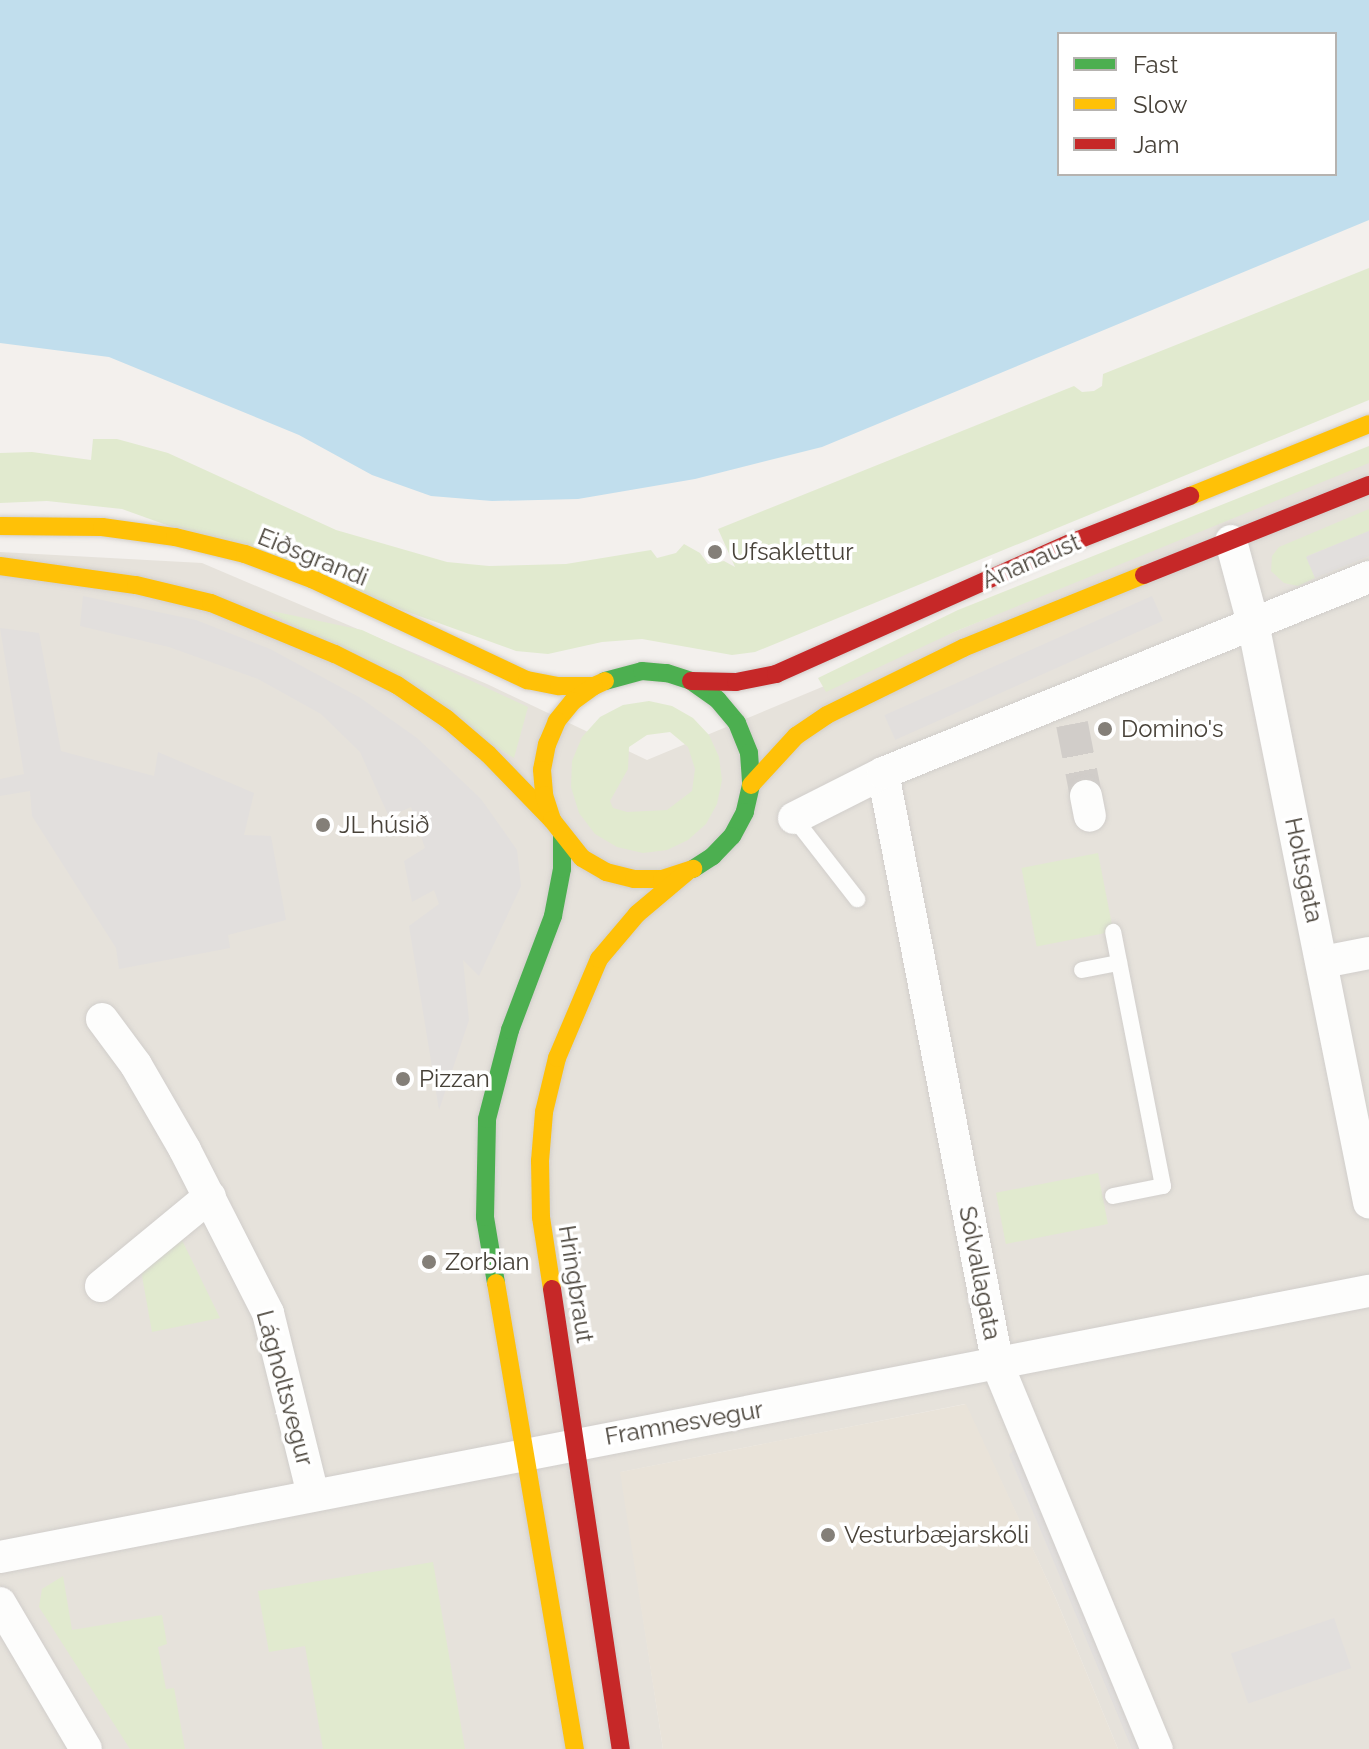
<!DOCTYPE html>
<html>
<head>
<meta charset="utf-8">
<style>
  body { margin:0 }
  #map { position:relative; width:1369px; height:1749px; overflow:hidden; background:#f3f0ed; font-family:Raleway,sans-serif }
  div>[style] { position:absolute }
  .residential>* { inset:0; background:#e6e2db }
  .education>* { inset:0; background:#e9e3d9 }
  .green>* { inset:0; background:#e1eacf; transform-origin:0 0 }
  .parking>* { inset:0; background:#e2dfdd; transform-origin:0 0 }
  .water>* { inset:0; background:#c1deed }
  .street-tunnel>* { height:32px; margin-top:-16px; transform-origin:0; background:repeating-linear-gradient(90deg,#d1cdc9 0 32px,transparent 0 48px) }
  .roads { filter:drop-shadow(0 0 2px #d1cecb) drop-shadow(0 0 2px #d1cecb) }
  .lane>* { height:16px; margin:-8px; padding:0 8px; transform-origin:8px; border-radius:8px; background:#fdfdfc }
  .street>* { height:32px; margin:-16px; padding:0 16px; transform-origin:16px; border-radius:16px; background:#fdfdfc }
  .fast>* { height:18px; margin:-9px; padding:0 9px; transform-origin:9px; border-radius:9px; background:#4caf50 }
  .slow>* { height:18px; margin:-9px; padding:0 9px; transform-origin:9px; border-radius:9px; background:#ffc107 }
  .jam>* { height:18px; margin:-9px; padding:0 9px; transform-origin:9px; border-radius:9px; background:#c62828 }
  .dots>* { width:22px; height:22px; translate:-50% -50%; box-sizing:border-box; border:4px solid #fff; border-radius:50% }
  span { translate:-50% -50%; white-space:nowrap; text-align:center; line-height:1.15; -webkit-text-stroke:7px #fff; paint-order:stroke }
  .poi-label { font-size:24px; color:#484239 }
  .left { translate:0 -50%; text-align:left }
  .street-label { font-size:24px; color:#484239 }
  .legend { position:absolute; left:1057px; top:32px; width:280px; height:144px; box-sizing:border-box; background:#fff; border:2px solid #b6b3b0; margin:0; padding:10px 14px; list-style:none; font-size:24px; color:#484239 }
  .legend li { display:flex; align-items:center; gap:16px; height:40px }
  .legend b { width:40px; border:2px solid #b6b3b0 }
</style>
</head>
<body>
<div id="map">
  <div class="residential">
    <div style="clip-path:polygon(1369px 459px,1369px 1749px,1118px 1749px,1056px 1599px,965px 1404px,621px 1472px,663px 1749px,0 1749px,0 552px,202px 563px,487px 684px,647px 760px)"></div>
  </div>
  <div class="education">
    <div style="clip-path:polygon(966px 1404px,1056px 1599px,1118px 1749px,663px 1749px,620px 1472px)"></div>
  </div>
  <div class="green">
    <div style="clip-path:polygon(1369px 268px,1369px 400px,755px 652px,732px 655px,642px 639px,602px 642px,548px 654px,516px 651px,122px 509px,47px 501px,0 503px,0 453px,32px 452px,91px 460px,93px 439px,117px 439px,168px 453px,336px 530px,447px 562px,489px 566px,566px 564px,651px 550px,657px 558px,676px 553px,684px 544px,700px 553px,708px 564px,724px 561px,735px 567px,718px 529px,1074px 386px,1082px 392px,1094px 391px,1102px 386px,1103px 374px)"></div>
    <div style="clip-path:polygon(1369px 446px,1369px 463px,954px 632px,826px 692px,818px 678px,958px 610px)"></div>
    <div style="clip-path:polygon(1369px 509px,1369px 531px,1307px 556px,1315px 578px,1298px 586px,1284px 583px,1271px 571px,1272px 556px,1279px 547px)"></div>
    <div style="clip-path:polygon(267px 610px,362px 630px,528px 707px,514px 758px)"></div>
    <div style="clip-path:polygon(evenodd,649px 701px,672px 706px,693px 718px,709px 735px,719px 757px,722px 780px,717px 804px,706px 824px,688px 840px,667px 850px,643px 853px,617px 847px,595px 834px,579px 813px,571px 787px,572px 761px,582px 737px,600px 717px,623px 705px,649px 701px,670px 732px,688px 747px,695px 769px,692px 791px,667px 810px,627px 812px,613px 808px,610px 801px,628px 769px,629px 747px,647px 735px,670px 732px)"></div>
    <div style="left:1098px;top:853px;width:80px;height:78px;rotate:79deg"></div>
    <div style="left:1098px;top:1173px;width:52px;height:104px;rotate:79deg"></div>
    <div style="clip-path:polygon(180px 1236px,220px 1318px,152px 1332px,140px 1265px)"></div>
    <div style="clip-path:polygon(433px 1562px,465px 1749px,323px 1749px,305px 1646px,269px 1652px,258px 1591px)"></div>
    <div style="clip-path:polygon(63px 1576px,72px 1630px,162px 1615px,167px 1644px,158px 1647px,166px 1689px,174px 1688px,185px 1749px,130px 1749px,39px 1607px,42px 1589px)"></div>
  </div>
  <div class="parking">
    <div style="clip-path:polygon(1369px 531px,1369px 556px,1315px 578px,1306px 557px)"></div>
    <div style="clip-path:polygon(83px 596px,196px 620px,270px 649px,359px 697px,417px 738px,481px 799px,517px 850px,521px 886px,479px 976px,463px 960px,469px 1020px,439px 1110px,409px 926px,439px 904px,434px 890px,412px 902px,404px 861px,425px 848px,411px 807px,389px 817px,360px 752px,321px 714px,258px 679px,169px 647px,80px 626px)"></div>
    <div style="left:1152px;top:596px;width:27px;height:293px;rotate:66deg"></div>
    <div style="clip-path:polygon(0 628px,39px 633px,61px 751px,154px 776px,158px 752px,254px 793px,244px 835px,271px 836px,286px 920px,228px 935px,230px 948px,119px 969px,116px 948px,32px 816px,30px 791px,0 796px,0 779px,24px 774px)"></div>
    <div style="clip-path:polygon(1030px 1433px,1156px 1749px,1132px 1749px,1009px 1455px)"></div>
    <div style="left:1334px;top:1618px;width:53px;height:109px;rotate:71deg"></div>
  </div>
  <div class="water">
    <div style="clip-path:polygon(evenodd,0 0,1369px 0,1369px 220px,822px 447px,695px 479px,578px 499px,492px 501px,431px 496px,372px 475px,299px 435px,109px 357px,0 343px,0 0,1059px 34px,1335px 34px,1335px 174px,1059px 174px,1059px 34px)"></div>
  </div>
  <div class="street-tunnel">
    <div style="left:1072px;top:724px;width:73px;rotate:79deg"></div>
  </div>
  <div class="roads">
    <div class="lane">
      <div style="left:794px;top:818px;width:103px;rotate:52.1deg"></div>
      <div style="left:1082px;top:970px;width:38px;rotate:-11deg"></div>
      <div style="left:1113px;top:1196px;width:51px;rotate:-11.3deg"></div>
      <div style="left:1163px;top:1186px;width:259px;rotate:-101.1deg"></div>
    </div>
    <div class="street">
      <div style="left:1231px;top:541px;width:85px;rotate:75deg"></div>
      <div style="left:1253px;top:623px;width:591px;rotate:78.67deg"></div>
      <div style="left:883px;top:773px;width:604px;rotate:79.02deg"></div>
      <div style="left:998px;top:1366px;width:415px;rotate:67.5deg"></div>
      <div style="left:1086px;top:796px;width:20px;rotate:79deg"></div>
      <div style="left:794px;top:818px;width:100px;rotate:-26.8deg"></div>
      <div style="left:883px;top:773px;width:524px;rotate:-21.96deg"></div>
      <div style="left:1323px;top:962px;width:47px;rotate:-11.1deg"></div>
      <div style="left:102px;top:1019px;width:57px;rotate:53.5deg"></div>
      <div style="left:136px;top:1065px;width:98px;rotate:60deg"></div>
      <div style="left:185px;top:1150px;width:183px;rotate:63deg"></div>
      <div style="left:268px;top:1313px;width:187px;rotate:76.1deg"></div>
      <div style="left:101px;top:1286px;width:141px;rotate:-39.5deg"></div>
      <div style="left:0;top:1557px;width:1395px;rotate:-11deg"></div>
      <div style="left:0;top:1603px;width:169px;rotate:59.5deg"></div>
    </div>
    <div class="fast">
      <div style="left:605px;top:681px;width:38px;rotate:-15deg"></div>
      <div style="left:642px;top:671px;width:25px;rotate:5deg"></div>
      <div style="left:667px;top:673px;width:25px;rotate:18deg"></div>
      <div style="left:691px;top:681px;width:32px;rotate:35deg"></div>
      <div style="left:717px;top:699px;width:31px;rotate:50deg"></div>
      <div style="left:737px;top:723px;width:32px;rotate:68deg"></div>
      <div style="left:749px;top:753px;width:32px;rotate:86deg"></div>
      <div style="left:751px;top:785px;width:28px;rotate:103deg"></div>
      <div style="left:745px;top:812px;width:27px;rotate:118deg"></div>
      <div style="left:732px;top:836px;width:28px;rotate:134deg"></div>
      <div style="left:713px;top:856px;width:24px;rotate:147deg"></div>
      <div style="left:496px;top:1283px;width:67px;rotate:-99.5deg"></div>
      <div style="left:485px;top:1217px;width:98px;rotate:-88.8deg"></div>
      <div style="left:487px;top:1119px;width:92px;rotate:-75.5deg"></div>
      <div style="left:510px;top:1030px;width:122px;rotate:-69.3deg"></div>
      <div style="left:553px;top:916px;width:48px;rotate:-79.2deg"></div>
      <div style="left:562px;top:869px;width:32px;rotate:-90deg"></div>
    </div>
    <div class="slow">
      <div style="left:1190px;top:496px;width:193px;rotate:-21.9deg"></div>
      <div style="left:0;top:526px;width:102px;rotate:0.6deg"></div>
      <div style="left:102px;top:527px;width:74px;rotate:7.8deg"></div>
      <div style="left:175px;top:537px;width:72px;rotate:13.7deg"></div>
      <div style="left:245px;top:554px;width:72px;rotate:20.5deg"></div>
      <div style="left:312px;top:579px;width:238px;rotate:25.2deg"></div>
      <div style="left:527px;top:680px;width:33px;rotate:11deg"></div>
      <div style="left:559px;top:686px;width:35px"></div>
      <div style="left:594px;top:686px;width:12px;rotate:-24deg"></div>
      <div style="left:0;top:566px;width:137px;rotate:8deg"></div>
      <div style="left:136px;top:585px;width:77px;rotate:13.5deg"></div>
      <div style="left:211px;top:603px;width:134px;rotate:22.4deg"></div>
      <div style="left:335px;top:654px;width:69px;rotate:26.6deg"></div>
      <div style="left:397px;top:685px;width:60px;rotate:34.2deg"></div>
      <div style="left:447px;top:719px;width:54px;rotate:40.5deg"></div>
      <div style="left:488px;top:754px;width:92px;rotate:45.9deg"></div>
      <div style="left:594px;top:686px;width:26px;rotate:144deg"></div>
      <div style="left:573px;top:701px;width:26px;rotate:129deg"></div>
      <div style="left:557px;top:721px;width:25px;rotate:113deg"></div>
      <div style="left:547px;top:744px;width:26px;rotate:101deg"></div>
      <div style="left:542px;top:770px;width:25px;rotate:85deg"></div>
      <div style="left:544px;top:795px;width:26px;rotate:72deg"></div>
      <div style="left:552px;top:820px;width:48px;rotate:51.7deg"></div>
      <div style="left:582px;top:858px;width:28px;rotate:30deg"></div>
      <div style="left:606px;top:872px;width:29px;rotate:14deg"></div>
      <div style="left:634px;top:879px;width:28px"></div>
      <div style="left:662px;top:879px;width:33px;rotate:-18deg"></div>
      <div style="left:751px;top:785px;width:67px;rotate:-47.4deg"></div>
      <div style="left:796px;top:736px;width:37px;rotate:-34deg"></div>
      <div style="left:827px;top:715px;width:152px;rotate:-26.2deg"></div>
      <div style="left:963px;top:648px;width:195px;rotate:-22deg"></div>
      <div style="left:496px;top:1283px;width:473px;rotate:80.4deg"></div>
      <div style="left:552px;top:1289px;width:73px;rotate:-98.7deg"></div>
      <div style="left:541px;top:1217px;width:56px;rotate:-91deg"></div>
      <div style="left:540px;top:1161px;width:49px;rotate:-85.3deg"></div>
      <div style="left:544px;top:1112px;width:56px;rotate:-76.5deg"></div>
      <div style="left:557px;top:1058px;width:108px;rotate:-67deg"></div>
      <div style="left:599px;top:959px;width:59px;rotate:-49.8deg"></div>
      <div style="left:637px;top:914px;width:65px;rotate:-40deg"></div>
    </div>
    <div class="jam">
      <div style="left:1144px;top:575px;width:242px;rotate:-21.8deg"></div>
      <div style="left:691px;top:681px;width:45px;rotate:1.3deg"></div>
      <div style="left:736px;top:682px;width:41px;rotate:-11.3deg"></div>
      <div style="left:776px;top:674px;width:325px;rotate:-24deg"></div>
      <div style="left:1073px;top:542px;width:126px;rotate:-21.5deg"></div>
      <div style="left:552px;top:1289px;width:465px;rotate:81.5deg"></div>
    </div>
  </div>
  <div class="dots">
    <div style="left:715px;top:552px;background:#847f78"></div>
    <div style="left:1105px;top:729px;background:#847f78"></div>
    <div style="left:323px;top:825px;background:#847f78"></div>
    <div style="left:403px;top:1079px;background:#847f78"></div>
    <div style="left:429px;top:1262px;background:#847f78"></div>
    <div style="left:828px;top:1535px;background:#847f78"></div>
  </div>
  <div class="poi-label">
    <span class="left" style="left:731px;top:552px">Ufsaklettur</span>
    <span class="left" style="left:1121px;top:729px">Domino's</span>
    <span class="left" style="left:339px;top:825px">JL húsið</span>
    <span class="left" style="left:419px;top:1079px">Pizzan</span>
    <span class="left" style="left:445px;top:1262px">Zorbian</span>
    <span class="left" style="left:844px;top:1535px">Vesturbæjarskóli</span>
  </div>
  <div class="street-label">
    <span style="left:313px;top:557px;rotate:22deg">Eiðsgrandi</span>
    <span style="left:1031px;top:561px;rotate:-23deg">Ánanaust</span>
    <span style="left:1304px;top:870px;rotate:78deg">Holtsgata</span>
    <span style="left:980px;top:1273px;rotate:79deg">Sólvallagata</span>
    <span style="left:576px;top:1284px;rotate:81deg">Hringbraut</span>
    <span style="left:285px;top:1388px;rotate:75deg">Lágholtsvegur</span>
    <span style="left:684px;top:1423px;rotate:-10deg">Framnesvegur</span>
  </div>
  <ul class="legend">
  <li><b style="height:10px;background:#4caf50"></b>Fast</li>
  <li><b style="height:10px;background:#ffc107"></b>Slow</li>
  <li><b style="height:10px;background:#c62828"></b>Jam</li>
  </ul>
</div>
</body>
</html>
